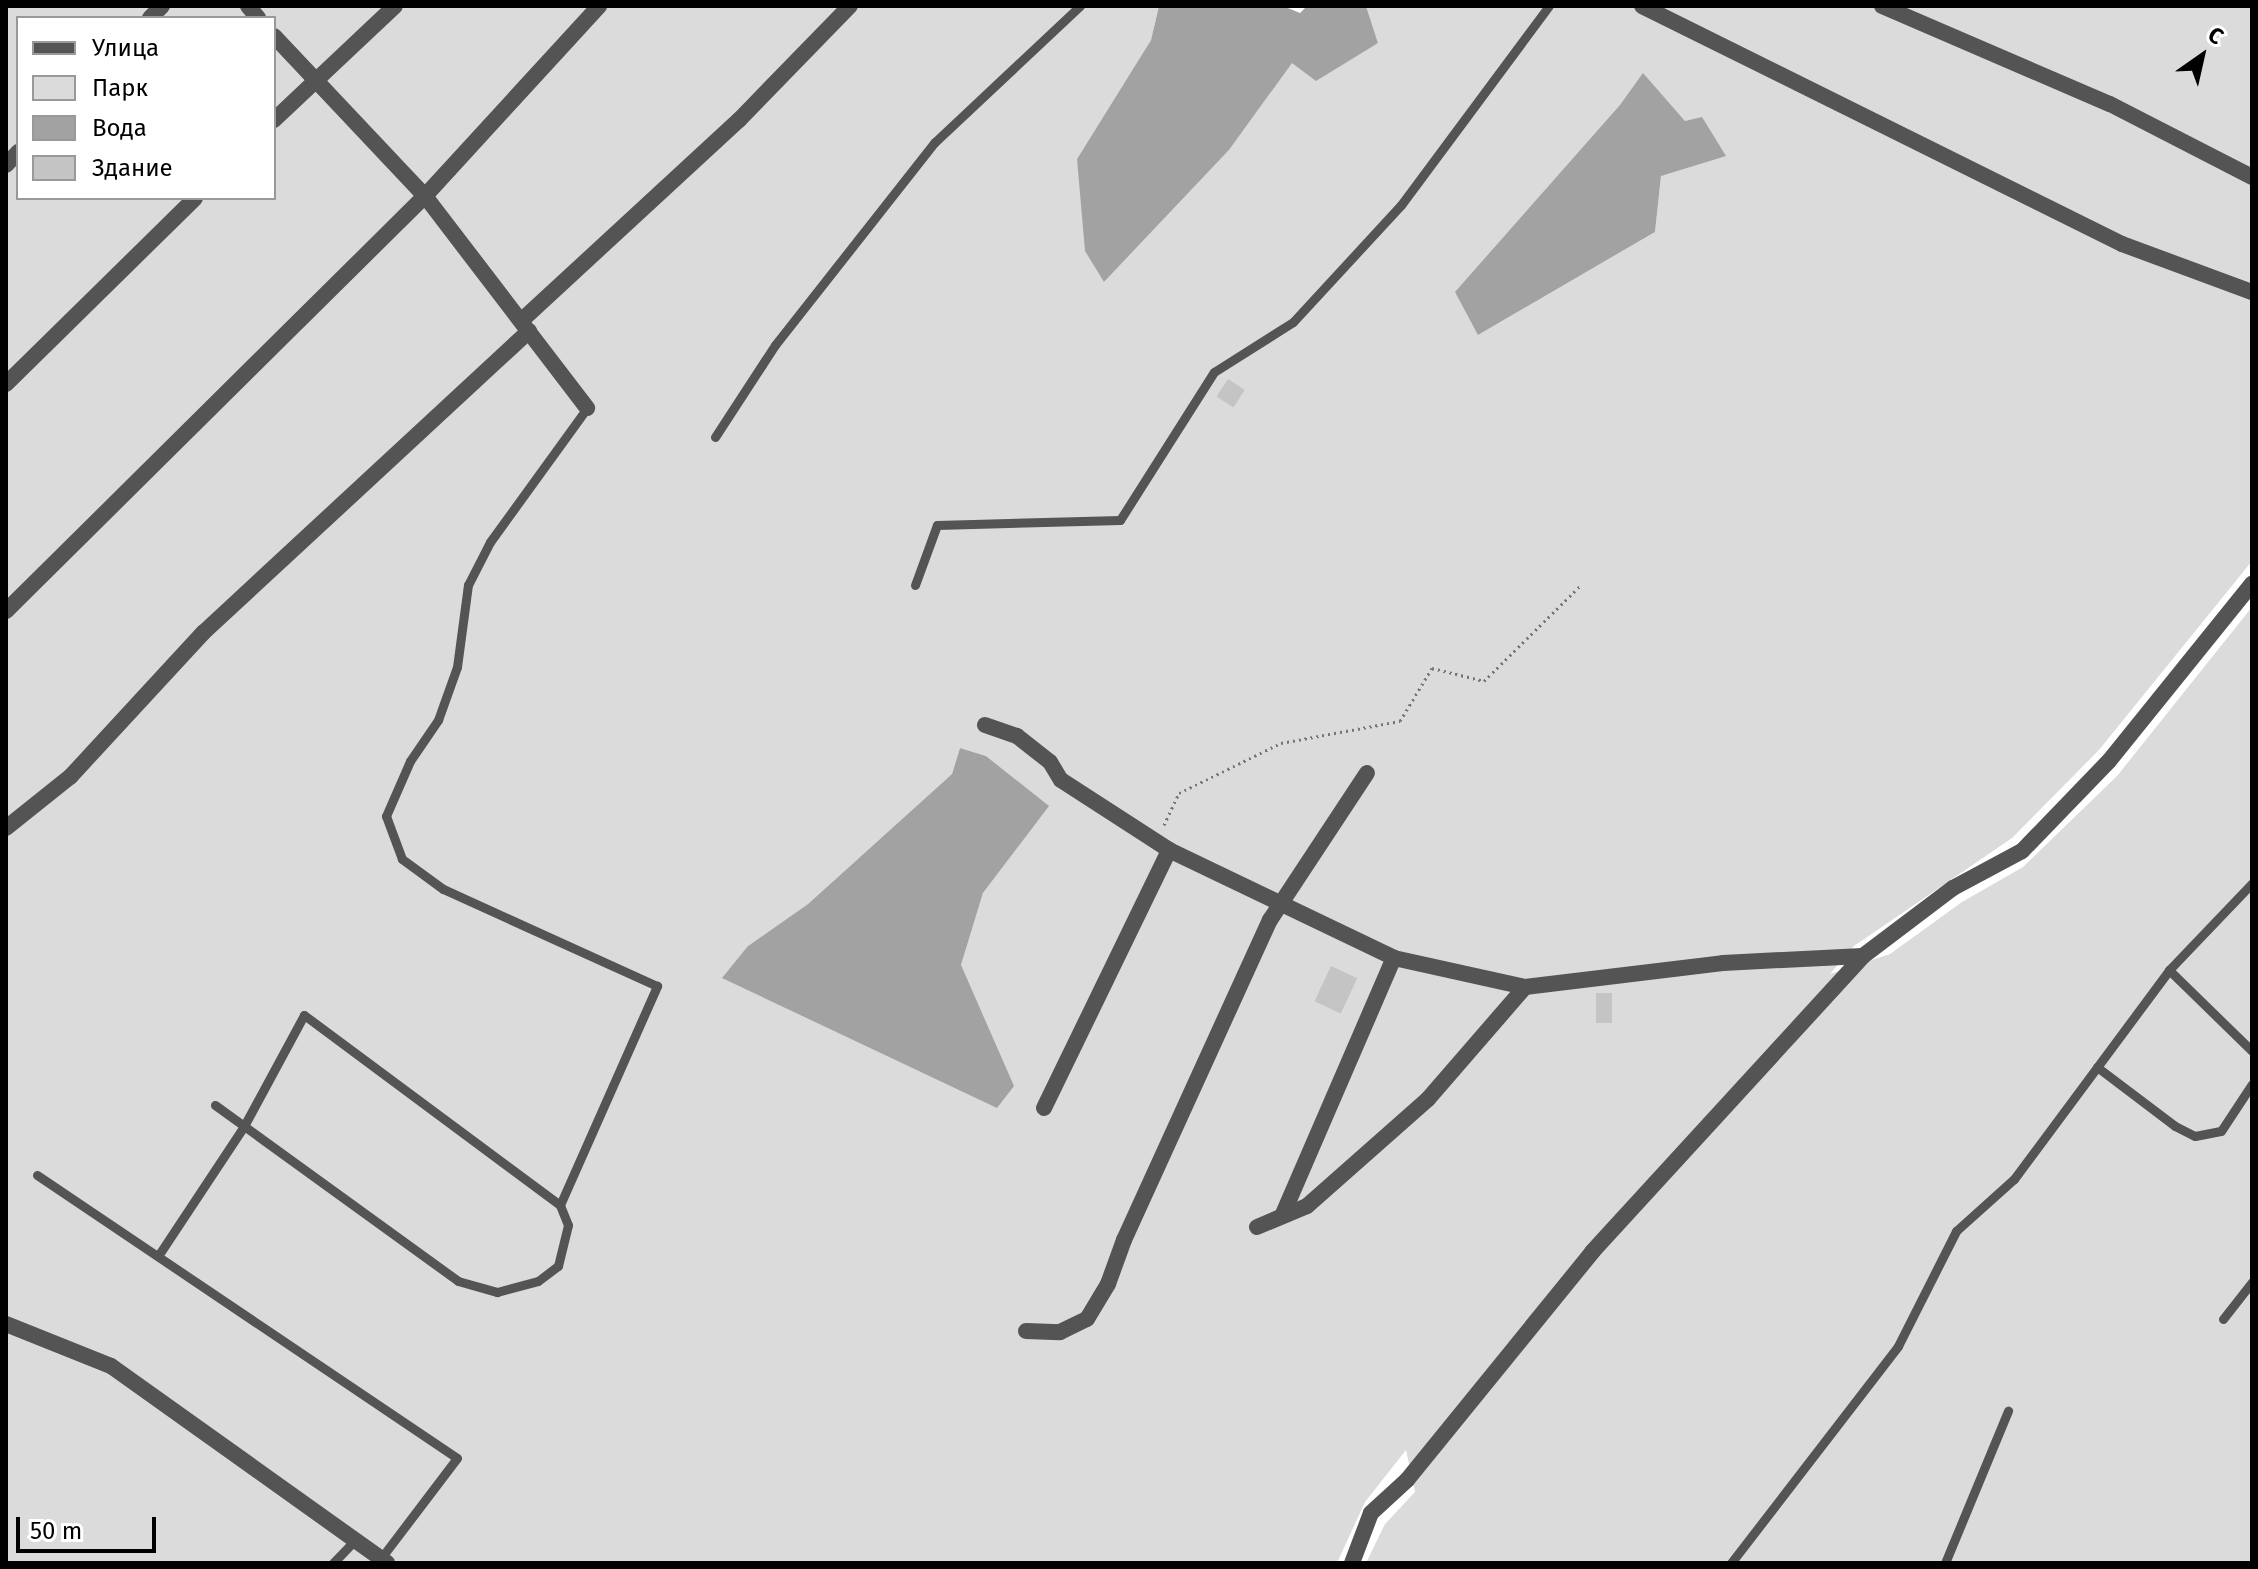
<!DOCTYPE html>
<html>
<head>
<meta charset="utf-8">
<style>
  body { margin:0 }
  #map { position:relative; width:2258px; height:1569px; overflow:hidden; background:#fff; font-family:"Fira Sans",sans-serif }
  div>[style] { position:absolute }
  .green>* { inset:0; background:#dbdbdb }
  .water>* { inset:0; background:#a2a2a2 }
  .building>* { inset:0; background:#c4c4c4; transform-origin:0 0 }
  .path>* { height:3px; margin-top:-1.5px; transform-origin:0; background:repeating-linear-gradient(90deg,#767676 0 2px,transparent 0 6px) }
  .service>* { height:9px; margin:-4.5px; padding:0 4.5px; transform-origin:4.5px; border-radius:4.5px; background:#545454 }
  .minor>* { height:16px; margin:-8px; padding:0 8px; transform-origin:8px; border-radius:8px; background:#545454 }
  span { translate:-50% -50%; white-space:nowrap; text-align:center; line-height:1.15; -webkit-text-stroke:6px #fff; paint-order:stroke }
  .frame { position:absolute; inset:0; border:8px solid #000; pointer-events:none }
  .legend { position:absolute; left:16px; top:16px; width:260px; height:184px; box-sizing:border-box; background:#fff; border:2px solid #999; margin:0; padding:10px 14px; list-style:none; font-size:24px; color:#000 }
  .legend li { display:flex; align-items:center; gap:16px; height:40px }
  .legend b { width:40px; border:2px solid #999 }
  .north { position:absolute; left:2162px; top:16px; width:80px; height:80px; -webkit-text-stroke:6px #fff; paint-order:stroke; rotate:34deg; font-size:22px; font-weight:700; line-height:32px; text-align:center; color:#000 }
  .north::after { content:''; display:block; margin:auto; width:28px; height:36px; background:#000; clip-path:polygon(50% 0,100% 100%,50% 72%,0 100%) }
  .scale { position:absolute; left:16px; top:1517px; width:140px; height:36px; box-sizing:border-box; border:4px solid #000; border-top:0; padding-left:10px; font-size:24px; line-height:28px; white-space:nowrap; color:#000; -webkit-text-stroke:6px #fff; paint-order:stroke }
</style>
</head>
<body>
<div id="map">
  <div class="green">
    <div style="clip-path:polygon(evenodd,6px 6px,1159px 6px,1151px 40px,1077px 159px,1104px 282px,1229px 150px,1292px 62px,1378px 43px,1366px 6px,2252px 6px,2252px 561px,2099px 750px,2012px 838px,1854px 946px,1830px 974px,1890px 954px,1962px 902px,2023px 867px,2117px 776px,2252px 607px,2252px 1563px,1366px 1563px,1385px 1524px,1415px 1492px,1406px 1450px,1365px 1502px,1337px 1563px,6px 1563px,6px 6px,18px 18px,274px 18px,274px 198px,18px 198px,18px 18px,6px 6px,1643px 74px,1685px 121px,1661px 176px,1655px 232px,1478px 335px,1643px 74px,6px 6px,960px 748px,986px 756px,1048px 806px,983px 893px,961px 965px,748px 946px,808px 904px,952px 774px,960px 748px)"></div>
  </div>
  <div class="water">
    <div style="clip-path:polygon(1159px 6px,1283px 6px,1300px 13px,1307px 6px,1366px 6px,1378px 43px,1316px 81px,1292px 63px,1229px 150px,1104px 282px,1085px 251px,1077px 159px,1151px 40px)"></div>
    <div style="clip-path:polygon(1643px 73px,1685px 121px,1702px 117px,1726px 156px,1661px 176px,1655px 232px,1478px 335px,1455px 292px,1620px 105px)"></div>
    <div style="clip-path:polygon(960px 748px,986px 756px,1049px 806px,983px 893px,961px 965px,1014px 1086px,997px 1108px,722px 978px,748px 946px,808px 904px,952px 774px)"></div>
  </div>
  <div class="building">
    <div style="left:1228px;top:379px;width:20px;height:21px;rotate:33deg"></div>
    <div style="left:1331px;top:966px;width:29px;height:39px;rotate:25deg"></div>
    <div style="left:1596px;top:993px;width:16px;height:30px"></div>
  </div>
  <div class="path">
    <div style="left:1164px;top:825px;width:35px;rotate:-65deg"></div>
    <div style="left:1179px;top:793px;width:114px;rotate:-26.1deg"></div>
    <div style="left:1281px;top:743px;width:121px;rotate:-10.5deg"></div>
    <div style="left:1400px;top:721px;width:62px;rotate:-58.9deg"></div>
    <div style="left:1432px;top:668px;width:54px;rotate:14deg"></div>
    <div style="left:1484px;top:681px;width:135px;rotate:-44.7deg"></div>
  </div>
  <div class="service">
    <div style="left:715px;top:437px;width:110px;rotate:-56.9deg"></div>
    <div style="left:775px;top:345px;width:258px;rotate:-51.8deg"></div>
    <div style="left:935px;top:142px;width:199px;rotate:-43.2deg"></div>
    <div style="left:915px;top:585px;width:64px;rotate:-69.9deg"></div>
    <div style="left:937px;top:525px;width:183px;rotate:-1.6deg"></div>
    <div style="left:1120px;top:520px;width:175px;rotate:-57.6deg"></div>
    <div style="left:1214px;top:372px;width:93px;rotate:-32.3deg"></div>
    <div style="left:1293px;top:322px;width:159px;rotate:-47.3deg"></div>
    <div style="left:1401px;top:205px;width:248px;rotate:-53.4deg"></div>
    <div style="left:2169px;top:970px;width:116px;rotate:44.3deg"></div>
    <div style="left:2097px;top:1067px;width:98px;rotate:37.1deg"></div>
    <div style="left:2175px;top:1126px;width:22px;rotate:27deg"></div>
    <div style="left:2195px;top:1136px;width:26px;rotate:-11deg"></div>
    <div style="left:2221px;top:1131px;width:56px;rotate:-56.6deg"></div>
    <div style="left:215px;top:1105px;width:300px;rotate:35.9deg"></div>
    <div style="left:458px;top:1281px;width:41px;rotate:15.8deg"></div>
    <div style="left:497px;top:1292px;width:42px;rotate:-15deg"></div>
    <div style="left:538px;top:1281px;width:25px;rotate:-37deg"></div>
    <div style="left:558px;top:1266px;width:42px;rotate:-76.3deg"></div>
    <div style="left:568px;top:1225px;width:22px;rotate:-112deg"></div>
    <div style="left:37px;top:1175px;width:506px;rotate:33.97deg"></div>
    <div style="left:457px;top:1458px;width:126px;rotate:127.2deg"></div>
    <div style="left:158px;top:1256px;width:156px;rotate:-56.5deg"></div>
    <div style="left:244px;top:1126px;width:126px;rotate:-61.6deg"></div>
    <div style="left:304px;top:1015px;width:319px;rotate:36.6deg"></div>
    <div style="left:560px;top:1205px;width:240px;rotate:-66.1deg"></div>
    <div style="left:657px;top:986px;width:235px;rotate:-155.6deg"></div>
    <div style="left:443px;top:889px;width:51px;rotate:-143.8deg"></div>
    <div style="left:402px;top:859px;width:46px;rotate:-110.4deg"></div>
    <div style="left:386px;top:816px;width:60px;rotate:-66.4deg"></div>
    <div style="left:410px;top:761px;width:50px;rotate:-55.7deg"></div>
    <div style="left:438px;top:720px;width:56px;rotate:-70.3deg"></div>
    <div style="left:457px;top:667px;width:83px;rotate:-82.4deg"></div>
    <div style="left:468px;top:585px;width:48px;rotate:-62.9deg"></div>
    <div style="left:490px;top:542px;width:165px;rotate:-54.1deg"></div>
    <div style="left:2223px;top:1319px;width:47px;rotate:-51.9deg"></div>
    <div style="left:333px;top:1563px;width:32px;rotate:-46deg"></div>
    <div style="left:1731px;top:1563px;width:274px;rotate:-52.4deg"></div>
    <div style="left:1898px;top:1346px;width:129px;rotate:-63.2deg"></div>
    <div style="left:1956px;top:1231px;width:78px;rotate:-41.9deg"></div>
    <div style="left:2014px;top:1179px;width:260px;rotate:-53.4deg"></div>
    <div style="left:2169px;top:970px;width:120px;rotate:-46.3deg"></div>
    <div style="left:1945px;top:1563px;width:165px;rotate:-67.5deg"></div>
  </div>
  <div class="minor">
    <div style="left:248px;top:6px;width:16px;rotate:50deg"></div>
    <div style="left:1642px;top:6px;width:536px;rotate:26.37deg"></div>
    <div style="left:2122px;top:244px;width:139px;rotate:20.3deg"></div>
    <div style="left:1882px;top:6px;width:248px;rotate:23.3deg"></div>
    <div style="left:2110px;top:104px;width:160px;rotate:27.2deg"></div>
    <div style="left:150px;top:18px;width:17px;rotate:-45deg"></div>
    <div style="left:274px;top:36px;width:220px;rotate:46.7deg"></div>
    <div style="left:425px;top:196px;width:258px;rotate:-47.5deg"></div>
    <div style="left:274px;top:120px;width:166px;rotate:-43.3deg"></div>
    <div style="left:6px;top:165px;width:18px;rotate:-47deg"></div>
    <div style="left:521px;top:321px;width:297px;rotate:-42.7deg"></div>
    <div style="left:739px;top:120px;width:159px;rotate:-45.8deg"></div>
    <div style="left:6px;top:384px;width:265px;rotate:-44.5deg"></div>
    <div style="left:6px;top:611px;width:590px;rotate:-44.73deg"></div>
    <div style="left:425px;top:196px;width:267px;rotate:52.6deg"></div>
    <div style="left:985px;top:725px;width:34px;rotate:19deg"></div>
    <div style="left:1017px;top:736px;width:42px;rotate:38.2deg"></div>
    <div style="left:1050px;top:762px;width:21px;rotate:59deg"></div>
    <div style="left:1061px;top:780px;width:129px;rotate:32.9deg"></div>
    <div style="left:1169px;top:850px;width:250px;rotate:25.6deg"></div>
    <div style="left:1394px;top:958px;width:134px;rotate:12.5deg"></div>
    <div style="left:1525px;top:987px;width:199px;rotate:-6.9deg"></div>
    <div style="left:1723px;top:963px;width:140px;rotate:-2.9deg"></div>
    <div style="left:6px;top:828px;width:82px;rotate:-38.6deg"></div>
    <div style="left:70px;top:777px;width:197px;rotate:-47.3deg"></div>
    <div style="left:204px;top:632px;width:443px;rotate:-42.8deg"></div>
    <div style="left:1044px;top:1108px;width:287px;rotate:-64.1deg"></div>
    <div style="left:1283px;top:1214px;width:279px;rotate:-66.6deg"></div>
    <div style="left:1257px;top:1227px;width:54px;rotate:-22.8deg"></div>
    <div style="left:1307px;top:1206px;width:162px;rotate:-41.5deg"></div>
    <div style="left:1428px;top:1099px;width:148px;rotate:-49.1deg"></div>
    <div style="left:6px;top:1324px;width:113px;rotate:21.8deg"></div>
    <div style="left:111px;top:1366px;width:339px;rotate:35.5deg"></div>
    <div style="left:1026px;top:1331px;width:34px;rotate:2deg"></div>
    <div style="left:1060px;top:1332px;width:30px;rotate:-26deg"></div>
    <div style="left:1087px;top:1319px;width:41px;rotate:-59deg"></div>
    <div style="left:1108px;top:1284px;width:47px;rotate:-70deg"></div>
    <div style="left:1124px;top:1240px;width:352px;rotate:-65.5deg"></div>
    <div style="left:1270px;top:920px;width:176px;rotate:-56.6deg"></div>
    <div style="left:1352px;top:1563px;width:53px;rotate:-69.2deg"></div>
    <div style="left:1371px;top:1513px;width:49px;rotate:-42.5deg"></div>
    <div style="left:1407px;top:1480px;width:294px;rotate:-50.9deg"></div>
    <div style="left:1592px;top:1252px;width:401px;rotate:-47.5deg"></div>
    <div style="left:1863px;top:956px;width:113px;rotate:-37.1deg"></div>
    <div style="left:1953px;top:888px;width:78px;rotate:-28.2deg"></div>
    <div style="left:2022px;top:851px;width:125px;rotate:-46deg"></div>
    <div style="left:2109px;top:761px;width:228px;rotate:-51.1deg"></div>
  </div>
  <div class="frame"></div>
  <ul class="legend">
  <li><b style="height:10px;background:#545454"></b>Улица</li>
  <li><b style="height:22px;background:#dbdbdb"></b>Парк</li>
  <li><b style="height:22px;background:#a2a2a2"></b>Вода</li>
  <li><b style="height:22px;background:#c4c4c4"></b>Здание</li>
  </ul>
  <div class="north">С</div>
  <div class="scale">50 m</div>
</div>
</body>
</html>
